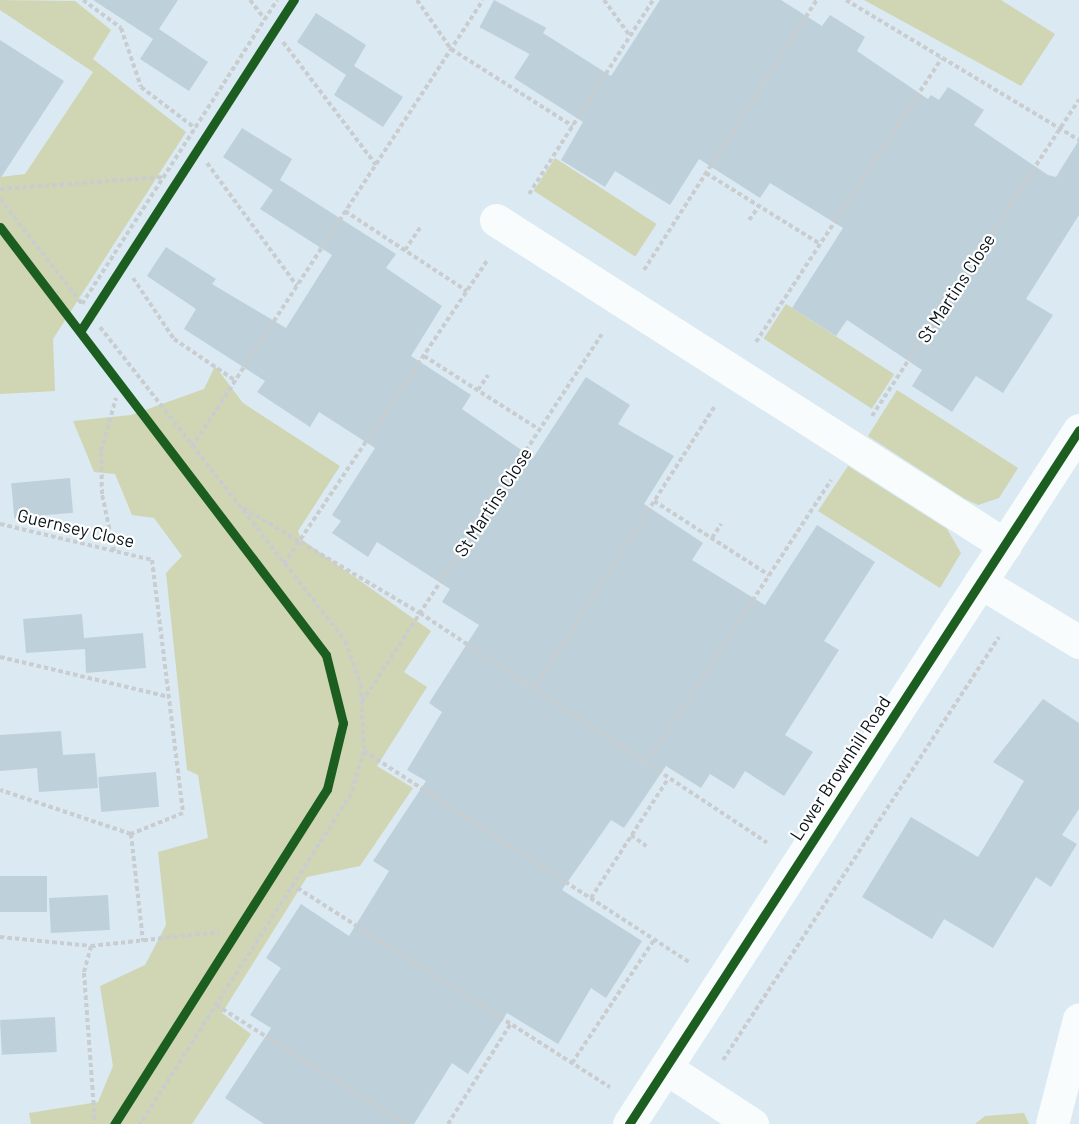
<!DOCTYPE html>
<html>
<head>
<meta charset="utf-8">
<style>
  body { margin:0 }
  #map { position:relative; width:1079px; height:1124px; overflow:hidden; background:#dae9f2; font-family:Barlow,sans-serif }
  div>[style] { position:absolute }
  .green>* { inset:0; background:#d0d6b3; transform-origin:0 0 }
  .building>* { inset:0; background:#bed1db; transform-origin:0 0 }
  .path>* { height:4px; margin-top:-2px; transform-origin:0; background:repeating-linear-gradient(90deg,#c9cdcf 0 4.5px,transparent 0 7.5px) }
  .minor>* { height:33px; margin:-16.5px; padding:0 16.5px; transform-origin:16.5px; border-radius:16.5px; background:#f9fcfd }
  .cycleway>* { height:9px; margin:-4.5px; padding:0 4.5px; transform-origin:4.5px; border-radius:4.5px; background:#1b5e20 }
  span { translate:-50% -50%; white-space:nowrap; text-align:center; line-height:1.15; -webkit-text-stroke:4.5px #fff; paint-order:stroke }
  .street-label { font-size:18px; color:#091318 }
</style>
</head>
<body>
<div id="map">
  <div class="green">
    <div style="clip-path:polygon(0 0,75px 1px,111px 30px,93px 59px,186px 132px,53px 339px,55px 391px,0 394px,0 177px,25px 174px,93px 72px,0 10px)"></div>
    <div style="clip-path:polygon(864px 0,1001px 0,1055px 34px,1021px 86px)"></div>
    <div style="left:555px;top:158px;width:121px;height:39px;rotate:33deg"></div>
    <div style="left:786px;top:304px;width:129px;height:41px;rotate:33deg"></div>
    <div style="clip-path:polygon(215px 366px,243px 403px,340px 466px,298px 531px,301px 539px,431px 631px,404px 672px,427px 687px,377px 766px,413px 788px,360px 866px,307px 877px,222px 1013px,251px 1034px,192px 1124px,31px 1124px,29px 1113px,98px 1102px,113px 1066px,100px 986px,145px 965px,166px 925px,158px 852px,208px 838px,198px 775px,187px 770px,166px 573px,182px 556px,154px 518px,132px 515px,115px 474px,94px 472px,73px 421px,131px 415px,204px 389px)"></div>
    <div style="clip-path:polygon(897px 390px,1018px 468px,999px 498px,978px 505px,965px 499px,868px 436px)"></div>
    <div style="clip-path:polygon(848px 466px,947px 529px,961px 553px,940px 588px,818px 511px)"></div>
    <div style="clip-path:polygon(1024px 1113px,1029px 1124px,975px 1124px,985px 1116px)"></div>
  </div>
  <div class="building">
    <div style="clip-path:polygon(93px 0,178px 0,159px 29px,208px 62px,189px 91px,140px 59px,153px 39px)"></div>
    <div style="left:494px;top:0;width:59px;height:31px;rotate:28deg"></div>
    <div style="clip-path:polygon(660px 0,781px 0,822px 26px,830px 15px,865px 37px,857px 51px,928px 99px,931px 95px,939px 100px,948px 87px,984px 110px,974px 125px,1048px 175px,1056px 177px,1079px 140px,1079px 215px,1026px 299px,1053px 315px,1003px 393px,976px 376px,952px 412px,912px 386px,922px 370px,847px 320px,836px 336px,792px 308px,843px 228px,770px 183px,760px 198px,699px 159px,670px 205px,615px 171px,605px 187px,561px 160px,583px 122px,514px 78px,543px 33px,611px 76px)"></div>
    <div style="clip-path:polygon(316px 13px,366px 45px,354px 66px,403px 97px,383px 127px,334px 95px,346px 75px,297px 42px)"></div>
    <div style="clip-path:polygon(0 40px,64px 81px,0 179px)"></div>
    <div style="clip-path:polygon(242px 128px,292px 159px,280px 180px,396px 254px,386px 268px,442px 306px,411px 356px,471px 395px,462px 409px,533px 458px,586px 377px,630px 405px,618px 424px,674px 456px,644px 504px,703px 543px,692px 560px,765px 605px,817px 525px,875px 562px,824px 641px,839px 650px,785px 735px,813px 752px,784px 796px,745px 771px,734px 789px,710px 774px,701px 788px,666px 766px,624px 828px,611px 820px,562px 890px,642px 941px,606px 998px,591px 988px,558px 1044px,507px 1013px,468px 1074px,452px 1063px,414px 1124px,264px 1124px,225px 1098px,271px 1028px,250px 1015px,281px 968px,266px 958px,301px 904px,349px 936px,389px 871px,373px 861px,426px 781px,407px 770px,442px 712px,429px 703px,479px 625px,442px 602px,450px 589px,377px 542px,368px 557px,332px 533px,341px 521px,332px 515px,375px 448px,319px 412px,310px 427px,257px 392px,265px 381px,184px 329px,196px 309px,147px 276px,166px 247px,216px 279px,212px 284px,286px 328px,332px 255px,260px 209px,273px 190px,223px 157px)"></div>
    <div style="left:70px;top:478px;width:35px;height:59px;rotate:85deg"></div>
    <div style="clip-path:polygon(82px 614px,84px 638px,143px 633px,146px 668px,86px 673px,85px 649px,26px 653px,23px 619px)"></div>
    <div style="clip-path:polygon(1043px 699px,1079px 723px,1079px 809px,1062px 835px,1077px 844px,1051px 887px,1036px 877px,993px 948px,944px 919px,932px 939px,862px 897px,911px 817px,978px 857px,1024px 781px,993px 762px)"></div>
    <div style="clip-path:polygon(61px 731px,63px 755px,95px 753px,98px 788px,39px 792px,37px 768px,0 771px,0 735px)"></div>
    <div style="left:156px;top:772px;width:35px;height:58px;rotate:85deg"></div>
    <div style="left:47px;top:876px;width:36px;height:47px;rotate:90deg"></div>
    <div style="left:108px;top:895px;width:35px;height:59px;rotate:87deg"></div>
    <div style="left:55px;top:1017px;width:35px;height:55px;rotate:87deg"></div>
  </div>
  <div class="path">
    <div style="left:83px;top:0;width:47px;rotate:36.4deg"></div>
    <div style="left:121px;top:28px;width:62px;rotate:71.3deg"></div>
    <div style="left:141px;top:87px;width:68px;rotate:37.2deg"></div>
    <div style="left:250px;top:0;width:24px;rotate:52deg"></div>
    <div style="left:417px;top:0;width:60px;rotate:55.2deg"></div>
    <div style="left:451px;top:49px;width:144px;rotate:32.3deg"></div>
    <div style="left:604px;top:0;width:44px;rotate:54.2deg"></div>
    <div style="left:846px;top:0;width:272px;rotate:31deg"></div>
    <div style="left:283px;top:42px;width:154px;rotate:52.9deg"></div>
    <div style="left:207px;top:163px;width:152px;rotate:53.8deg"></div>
    <div style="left:706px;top:173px;width:134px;rotate:31.9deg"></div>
    <div style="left:0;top:189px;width:163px;rotate:-4.2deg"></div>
    <div style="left:529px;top:194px;width:230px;rotate:-57.4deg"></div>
    <div style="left:0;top:199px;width:133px;rotate:52deg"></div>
    <div style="left:82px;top:304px;width:361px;rotate:-57.3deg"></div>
    <div style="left:345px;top:211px;width:146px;rotate:33.3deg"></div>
    <div style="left:749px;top:220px;width:17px;rotate:-54deg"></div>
    <div style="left:405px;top:250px;width:27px;rotate:-56deg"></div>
    <div style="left:644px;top:270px;width:321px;rotate:-57.4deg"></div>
    <div style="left:133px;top:278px;width:73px;rotate:56.1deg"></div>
    <div style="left:174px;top:339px;width:75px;rotate:34.1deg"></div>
    <div style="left:100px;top:327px;width:398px;rotate:52deg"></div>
    <div style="left:345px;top:641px;width:47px;rotate:70deg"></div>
    <div style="left:361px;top:685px;width:66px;rotate:87.4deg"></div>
    <div style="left:364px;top:751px;width:45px;rotate:106.8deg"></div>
    <div style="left:351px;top:794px;width:392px;rotate:122.6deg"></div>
    <div style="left:756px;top:342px;width:339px;rotate:-56.8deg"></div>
    <div style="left:424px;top:356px;width:138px;rotate:32.5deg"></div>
    <div style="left:478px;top:390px;width:18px;rotate:-56deg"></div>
    <div style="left:872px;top:416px;width:378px;rotate:-56.8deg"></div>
    <div style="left:192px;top:447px;width:533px;rotate:-56.94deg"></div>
    <div style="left:654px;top:501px;width:137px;rotate:32.8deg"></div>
    <div style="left:243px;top:508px;width:206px;rotate:30.7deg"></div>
    <div style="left:420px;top:613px;width:416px;rotate:33.5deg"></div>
    <div style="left:0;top:524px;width:156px;rotate:13.3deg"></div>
    <div style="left:152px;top:560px;width:255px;rotate:83deg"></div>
    <div style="left:183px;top:813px;width:56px;rotate:158deg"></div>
    <div style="left:131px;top:834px;width:138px;rotate:-161.4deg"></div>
    <div style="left:712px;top:538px;width:17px;rotate:-57deg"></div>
    <div style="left:114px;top:551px;width:58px;rotate:-101.9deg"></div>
    <div style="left:102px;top:494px;width:43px;rotate:-91.3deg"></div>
    <div style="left:101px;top:451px;width:55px;rotate:-74.2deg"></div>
    <div style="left:284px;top:564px;width:367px;rotate:-56.2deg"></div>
    <div style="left:0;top:657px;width:174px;rotate:13.3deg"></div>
    <div style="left:534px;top:689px;width:336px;rotate:-57.4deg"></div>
    <div style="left:362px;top:702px;width:439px;rotate:-56.9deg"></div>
    <div style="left:364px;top:751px;width:389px;rotate:33deg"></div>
    <div style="left:646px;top:764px;width:339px;rotate:-56.9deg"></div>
    <div style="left:131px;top:834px;width:108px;rotate:83.6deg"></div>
    <div style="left:631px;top:835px;width:19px;rotate:36deg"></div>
    <div style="left:291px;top:884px;width:378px;rotate:32.5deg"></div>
    <div style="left:591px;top:898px;width:142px;rotate:-57.1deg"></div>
    <div style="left:0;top:937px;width:91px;rotate:5.6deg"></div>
    <div style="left:91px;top:946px;width:129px;rotate:-6.2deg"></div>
    <div style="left:91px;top:946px;width:28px;rotate:105deg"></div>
    <div style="left:84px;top:973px;width:151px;rotate:85.8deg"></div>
    <div style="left:216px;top:1005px;width:224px;rotate:32.1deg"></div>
    <div style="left:723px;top:1060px;width:505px;rotate:-56.88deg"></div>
    <div style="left:572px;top:1063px;width:148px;rotate:-56.3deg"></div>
    <div style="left:448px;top:1124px;width:119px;rotate:-58deg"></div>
  </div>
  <div class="minor">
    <div style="left:496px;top:220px;width:604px;rotate:32.56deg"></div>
    <div style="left:980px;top:582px;width:116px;rotate:31.2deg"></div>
    <div style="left:666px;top:1068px;width:103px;rotate:33.1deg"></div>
    <div style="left:629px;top:1124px;width:827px;rotate:-57.04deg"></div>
    <div style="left:1052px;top:1124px;width:108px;rotate:-75.6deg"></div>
  </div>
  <div class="cycleway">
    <div style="left:0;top:227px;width:538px;rotate:52.7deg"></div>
    <div style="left:326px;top:655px;width:70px;rotate:76deg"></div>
    <div style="left:343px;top:723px;width:68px;rotate:103.6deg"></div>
    <div style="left:327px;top:789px;width:397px;rotate:122.4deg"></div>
    <div style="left:81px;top:330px;width:393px;rotate:-57.2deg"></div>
    <div style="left:629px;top:1124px;width:827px;rotate:-57.04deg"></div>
  </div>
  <div class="street-label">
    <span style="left:956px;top:288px;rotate:-57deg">St Martins Close</span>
    <span style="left:493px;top:502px;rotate:-57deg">St Martins Close</span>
    <span style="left:76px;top:528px;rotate:13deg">Guernsey Close</span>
    <span style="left:840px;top:768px;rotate:-57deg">Lower Brownhill Road</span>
  </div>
</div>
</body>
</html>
